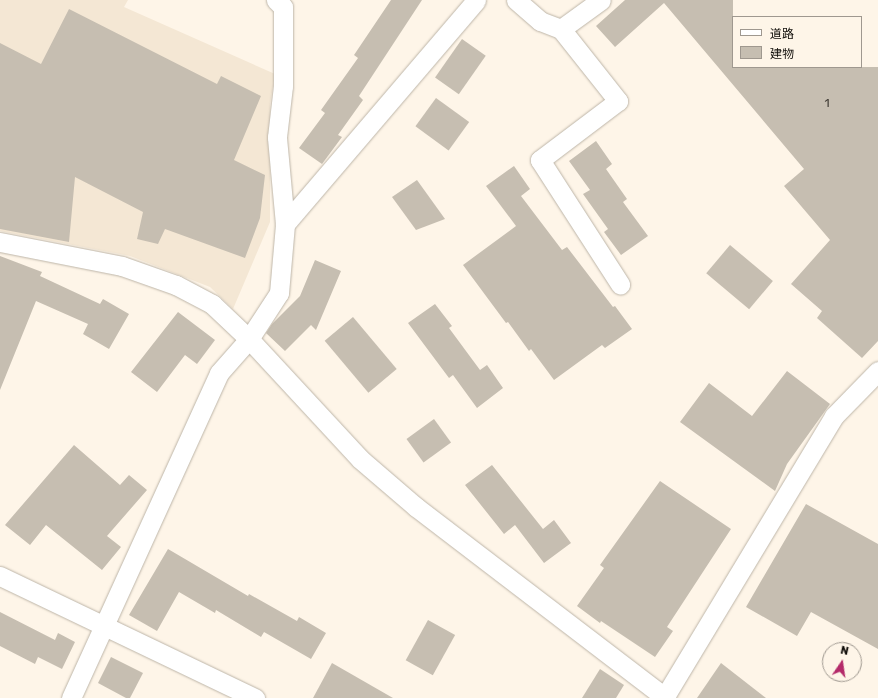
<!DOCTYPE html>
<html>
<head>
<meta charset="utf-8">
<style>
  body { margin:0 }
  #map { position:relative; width:878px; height:698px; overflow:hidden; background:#fef5e8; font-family:Rubik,"Noto Sans JP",sans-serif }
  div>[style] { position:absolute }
  .built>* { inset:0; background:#f4e7d4 }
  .building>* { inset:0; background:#c6beb1; transform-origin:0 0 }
  .roads { filter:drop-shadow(0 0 1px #bdb5a8) drop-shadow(0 0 1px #bdb5a8) }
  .minor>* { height:19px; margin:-9.5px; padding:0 9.5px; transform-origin:9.5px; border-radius:9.5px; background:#fff }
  span { translate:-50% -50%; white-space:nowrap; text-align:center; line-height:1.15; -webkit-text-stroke:3.5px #fef5e8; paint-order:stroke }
  .number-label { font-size:12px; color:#3e3933 }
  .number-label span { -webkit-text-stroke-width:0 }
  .legend { position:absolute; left:732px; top:16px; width:130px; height:52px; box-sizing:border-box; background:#fef5e8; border:1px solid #9f988f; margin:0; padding:5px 7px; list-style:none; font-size:12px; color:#100d09 }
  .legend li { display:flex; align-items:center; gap:8px; height:20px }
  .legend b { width:20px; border:1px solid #9f988f }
  .north { position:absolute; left:822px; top:642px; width:40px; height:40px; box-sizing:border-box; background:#fef5e8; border:1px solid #9f988f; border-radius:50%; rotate:13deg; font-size:11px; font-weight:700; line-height:16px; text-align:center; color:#100d09 }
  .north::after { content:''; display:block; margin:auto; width:14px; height:18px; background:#b42b6a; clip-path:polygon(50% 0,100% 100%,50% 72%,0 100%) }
</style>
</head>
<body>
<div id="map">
  <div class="built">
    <div style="clip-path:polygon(0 0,128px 0,124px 7px,275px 74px,270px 104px,270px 222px,233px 309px,210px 287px,130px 256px,0 231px)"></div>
  </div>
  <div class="building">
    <div style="clip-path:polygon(391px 0,422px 0,359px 96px,363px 100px,338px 135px,342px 137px,322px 164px,299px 148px,325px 113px,321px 110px,358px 58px,354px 55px)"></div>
    <div style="clip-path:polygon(625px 0,733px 0,733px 67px,878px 67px,878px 341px,862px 358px,817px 318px,822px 311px,791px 284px,830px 240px,784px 186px,804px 169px,664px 3px,615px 47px,596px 26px)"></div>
    <div style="clip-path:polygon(69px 9px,217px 84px,221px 76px,261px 96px,234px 160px,265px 175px,260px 218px,245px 258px,165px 229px,158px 244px,137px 239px,143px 212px,75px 177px,69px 242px,0 229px,0 43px,41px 64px)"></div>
    <div style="left:462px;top:39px;width:29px;height:47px;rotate:35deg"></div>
    <div style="left:436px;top:98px;width:41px;height:35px;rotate:36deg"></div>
    <div style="clip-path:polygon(596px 141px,612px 164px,606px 169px,627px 199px,623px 202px,648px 236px,621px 255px,604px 232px,608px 229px,583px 194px,590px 190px,569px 161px)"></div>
    <div style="clip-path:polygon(514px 166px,530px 189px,521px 196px,562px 250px,567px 247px,613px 307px,615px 306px,632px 329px,605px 348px,602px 345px,554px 380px,531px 349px,529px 351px,508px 322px,506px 323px,463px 265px,516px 226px,486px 186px)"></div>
    <div style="clip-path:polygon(417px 180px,445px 219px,416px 230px,392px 197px)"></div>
    <div style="left:730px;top:245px;width:56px;height:37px;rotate:40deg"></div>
    <div style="clip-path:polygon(0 256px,42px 272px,40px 276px,100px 304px,103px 299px,129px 314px,109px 349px,83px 334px,88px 324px,36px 301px,0 390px)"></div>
    <div style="clip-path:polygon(315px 260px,341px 271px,316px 330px,311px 325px,285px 351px,266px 333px,272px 324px,300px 296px)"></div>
    <div style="clip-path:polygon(435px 304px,452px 326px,449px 328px,480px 370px,487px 365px,503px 388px,477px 408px,453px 375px,449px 378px,408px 323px)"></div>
    <div style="clip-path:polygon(178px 312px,215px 340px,197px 364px,185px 355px,157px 392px,131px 372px)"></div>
    <div style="left:353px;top:317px;width:68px;height:37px;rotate:50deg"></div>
    <div style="clip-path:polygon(787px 371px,830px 404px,787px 464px,775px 491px,680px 422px,709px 383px,752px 416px)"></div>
    <div style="left:434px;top:419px;width:29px;height:34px;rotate:54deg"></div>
    <div style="clip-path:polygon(74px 445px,120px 485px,129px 475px,147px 490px,107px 536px,121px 547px,102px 570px,46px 525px,30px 545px,5px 525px)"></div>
    <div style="clip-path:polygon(492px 465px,543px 529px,554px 520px,571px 543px,544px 563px,515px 525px,504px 534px,465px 485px)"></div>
    <div style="clip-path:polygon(660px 481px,731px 529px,667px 627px,673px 631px,655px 657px,601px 621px,600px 623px,577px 606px,604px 568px,600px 565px)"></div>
    <div style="clip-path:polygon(806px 504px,878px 544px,878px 649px,811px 612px,797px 636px,746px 607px)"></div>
    <div style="clip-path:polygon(168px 549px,248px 596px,249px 594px,297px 621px,299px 617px,326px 633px,311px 659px,264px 632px,261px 637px,216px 610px,215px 613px,179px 592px,157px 631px,129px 615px)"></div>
    <div style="clip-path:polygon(0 612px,55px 640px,58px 633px,75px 642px,62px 669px,38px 657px,35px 664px,0 646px)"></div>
    <div style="left:428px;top:620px;width:31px;height:46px;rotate:29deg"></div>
    <div style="clip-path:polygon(111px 657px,143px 673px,130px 698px,126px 698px,98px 683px)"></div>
    <div style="clip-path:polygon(332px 663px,393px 698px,313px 698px)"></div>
    <div style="clip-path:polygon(721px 663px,766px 698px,697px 698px)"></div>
    <div style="clip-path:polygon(600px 669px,624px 685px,616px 698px,582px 698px)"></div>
  </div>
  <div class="roads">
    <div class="minor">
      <div style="left:516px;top:0;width:32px;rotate:41deg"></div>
      <div style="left:540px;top:21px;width:22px;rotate:21deg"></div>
      <div style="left:561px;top:29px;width:49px;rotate:-35.9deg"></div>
      <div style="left:561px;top:29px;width:92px;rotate:51.6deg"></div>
      <div style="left:618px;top:101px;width:98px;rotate:142.9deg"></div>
      <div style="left:540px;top:160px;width:148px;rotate:57.2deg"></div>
      <div style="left:285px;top:224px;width:294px;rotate:-49.5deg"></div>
      <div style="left:0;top:242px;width:124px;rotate:11.1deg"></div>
      <div style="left:122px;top:266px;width:57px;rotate:19.4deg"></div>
      <div style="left:176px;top:285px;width:41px;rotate:27.8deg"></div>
      <div style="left:212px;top:304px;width:51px;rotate:43.4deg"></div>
      <div style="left:249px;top:339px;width:163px;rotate:47.2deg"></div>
      <div style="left:360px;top:459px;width:74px;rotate:40.6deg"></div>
      <div style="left:416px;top:507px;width:315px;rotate:37.4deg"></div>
      <div style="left:0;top:576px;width:283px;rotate:25.6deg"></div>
      <div style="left:71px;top:698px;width:357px;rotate:-65.5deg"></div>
      <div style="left:219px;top:373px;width:45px;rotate:-48.6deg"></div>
      <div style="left:249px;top:339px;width:55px;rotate:-56.9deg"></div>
      <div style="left:279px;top:293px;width:69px;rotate:-85deg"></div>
      <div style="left:285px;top:224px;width:87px;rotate:-95.3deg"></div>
      <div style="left:277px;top:137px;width:51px;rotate:-83.3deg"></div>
      <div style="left:283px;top:86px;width:79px;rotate:-90deg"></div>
      <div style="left:283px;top:7px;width:10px;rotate:-135deg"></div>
      <div style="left:664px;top:698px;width:329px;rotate:-58.9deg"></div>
      <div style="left:834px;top:416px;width:63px;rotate:-45.6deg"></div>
    </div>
  </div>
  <div class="number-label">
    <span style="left:827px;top:104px">1</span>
  </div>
  <ul class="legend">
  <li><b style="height:5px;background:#fff"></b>道路</li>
  <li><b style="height:11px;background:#c6beb1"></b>建物</li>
  </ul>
  <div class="north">N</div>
</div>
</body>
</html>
